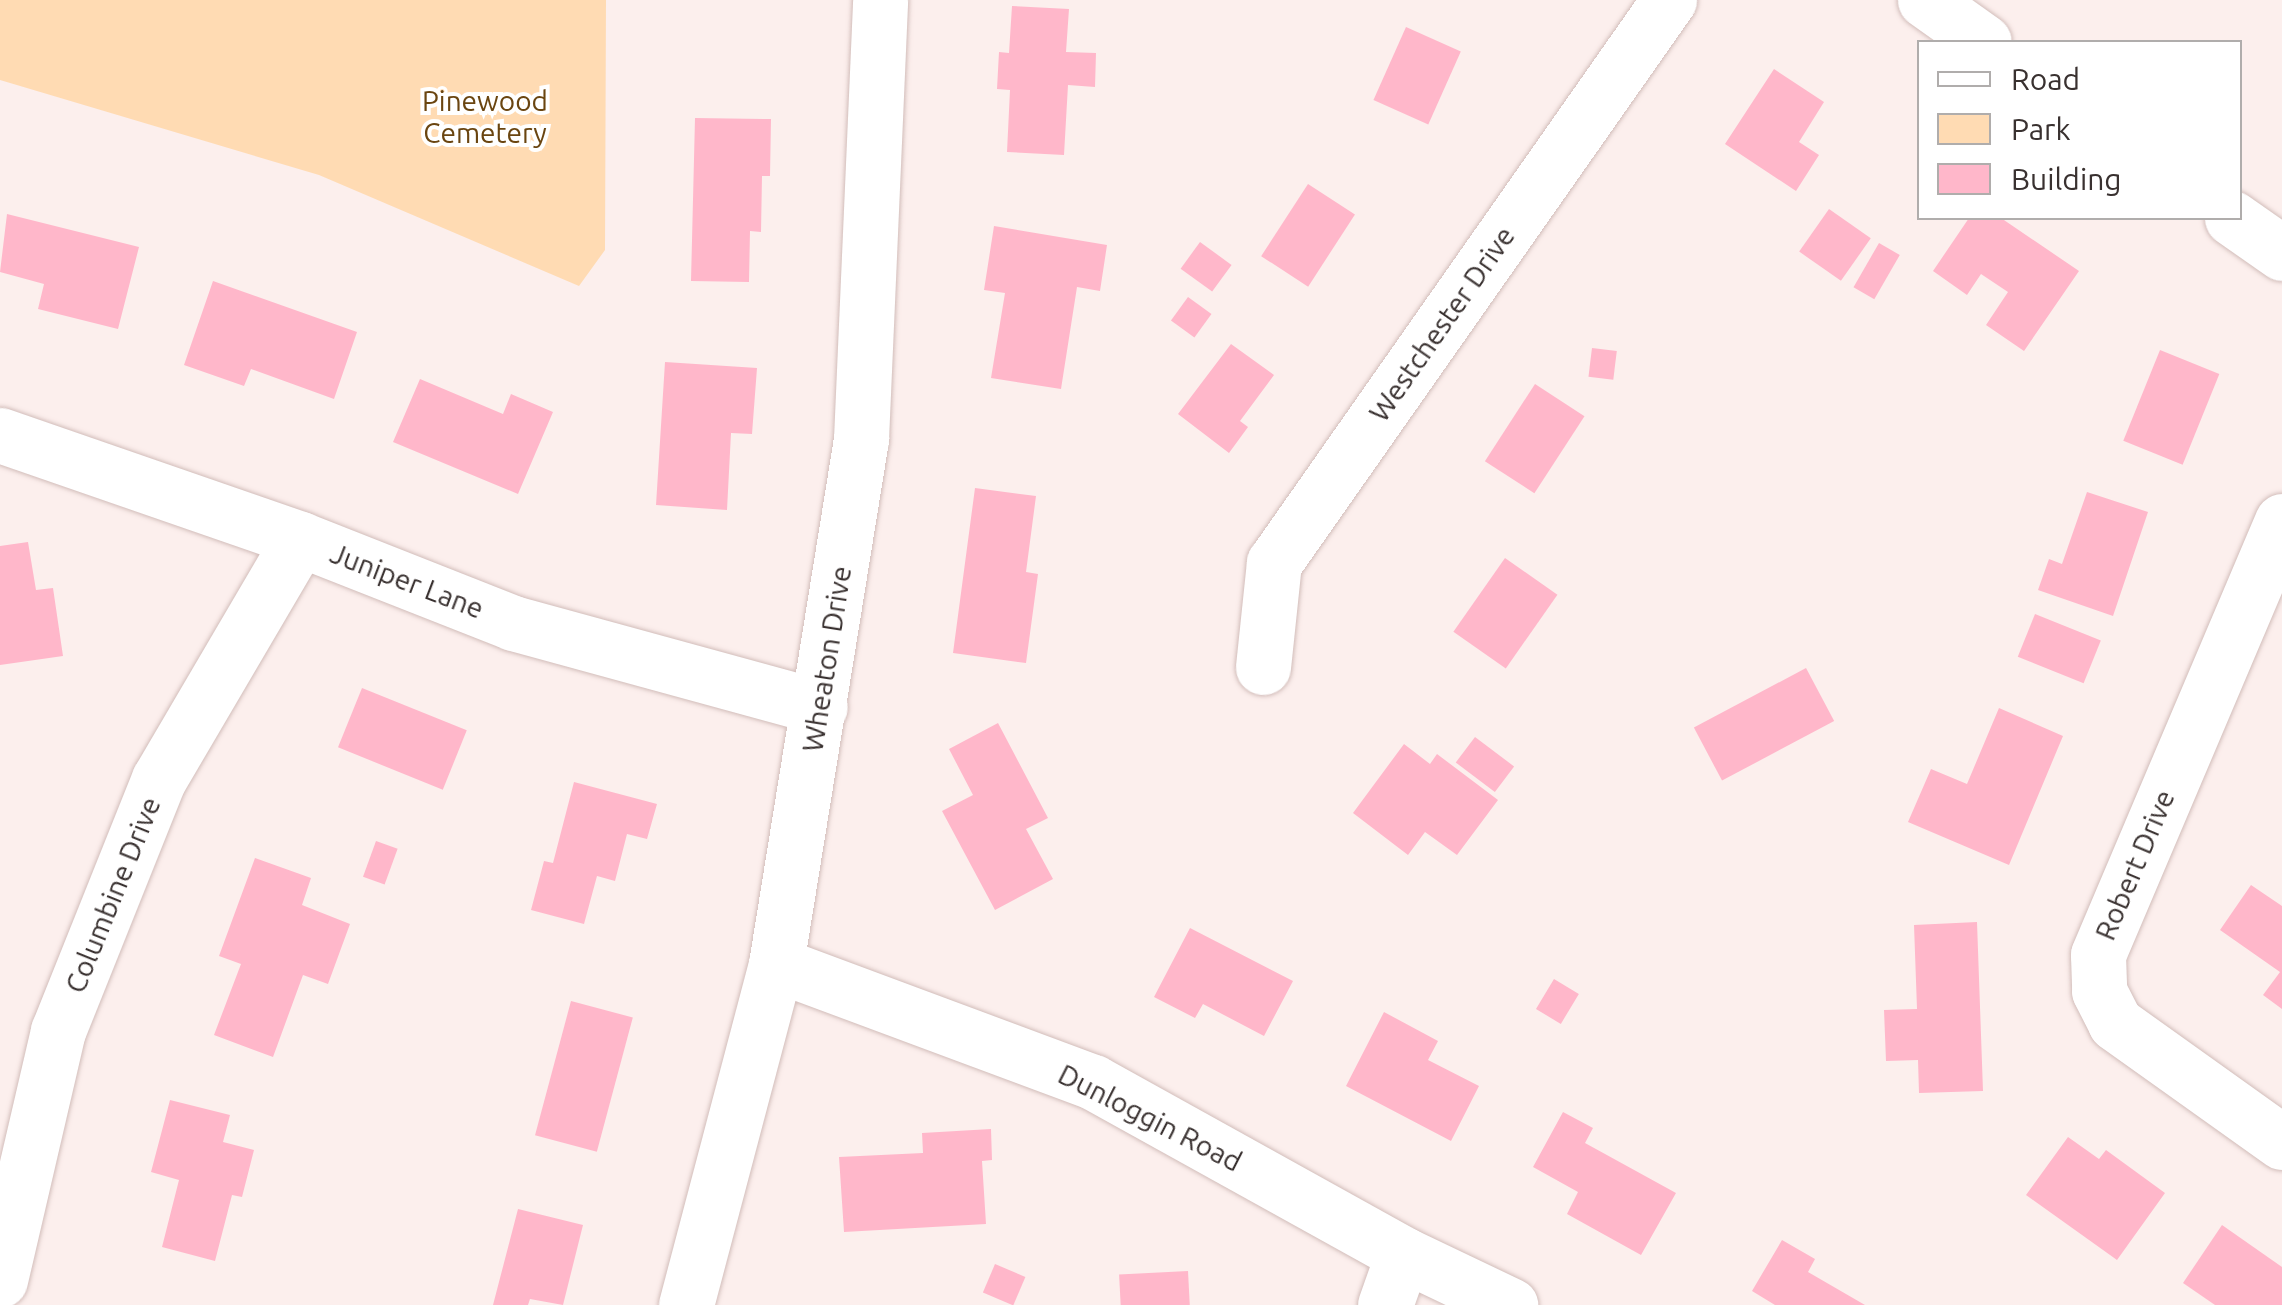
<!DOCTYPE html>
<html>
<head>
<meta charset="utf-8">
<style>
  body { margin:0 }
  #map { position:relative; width:2282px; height:1305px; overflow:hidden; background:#fcefed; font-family:Ubuntu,sans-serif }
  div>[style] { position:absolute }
  .green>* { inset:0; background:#ffdbb3 }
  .building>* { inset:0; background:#ffb7ca; transform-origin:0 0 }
  .roads { filter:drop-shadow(0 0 2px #d2bdba) drop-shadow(0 0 2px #d2bdba) }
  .minor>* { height:55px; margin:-27.5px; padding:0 27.5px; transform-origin:27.5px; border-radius:27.5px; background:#fff }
  .tertiary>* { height:55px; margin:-27.5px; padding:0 27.5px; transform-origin:27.5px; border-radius:27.5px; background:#fff }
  span { translate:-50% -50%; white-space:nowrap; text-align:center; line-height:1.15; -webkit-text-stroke:8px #fff; paint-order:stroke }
  .park-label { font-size:28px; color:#6a4510 }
  .street-label { font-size:28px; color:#393130 }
  .legend { position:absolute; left:1917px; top:40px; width:325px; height:180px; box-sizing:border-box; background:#fff; border:2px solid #b0adac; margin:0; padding:12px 18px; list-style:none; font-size:30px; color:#393130 }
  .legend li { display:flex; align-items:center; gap:20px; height:50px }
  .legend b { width:50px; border:2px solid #b0adac }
</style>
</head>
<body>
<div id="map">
  <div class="green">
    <div style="clip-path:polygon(0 0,606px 0,605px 250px,579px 286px,319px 175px,0 80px)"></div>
  </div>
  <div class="building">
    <div style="clip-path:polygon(1012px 6px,1069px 9px,1066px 52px,1096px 53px,1095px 87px,1068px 85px,1064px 155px,1007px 152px,1010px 90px,997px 89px,999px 52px,1009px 53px)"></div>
    <div style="left:1406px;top:27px;width:60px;height:80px;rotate:24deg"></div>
    <div style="clip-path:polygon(1774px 69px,1824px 102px,1799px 142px,1819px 155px,1796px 191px,1725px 144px)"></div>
    <div style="clip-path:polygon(695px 118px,771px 119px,770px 176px,762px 176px,761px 232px,750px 231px,749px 282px,691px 281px)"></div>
    <div style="left:1308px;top:184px;width:56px;height:86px;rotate:33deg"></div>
    <div style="left:1829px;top:209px;width:51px;height:52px;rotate:35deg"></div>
    <div style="clip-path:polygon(7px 214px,139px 247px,118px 329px,38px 309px,44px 284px,0 272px)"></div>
    <div style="clip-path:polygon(1969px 218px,2001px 218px,2079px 271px,2024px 351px,1986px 325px,2008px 292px,1981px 274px,1967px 295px,1933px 271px)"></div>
    <div style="clip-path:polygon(994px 226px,1107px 245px,1100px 291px,1077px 287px,1061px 389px,991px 378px,1005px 293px,984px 290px)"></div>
    <div style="left:1200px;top:242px;width:39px;height:33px;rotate:36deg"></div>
    <div style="left:1879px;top:243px;width:24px;height:51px;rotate:30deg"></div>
    <div style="clip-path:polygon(213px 281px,357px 332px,334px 399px,251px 369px,244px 386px,184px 365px)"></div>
    <div style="left:1188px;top:297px;width:29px;height:29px;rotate:36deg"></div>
    <div style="clip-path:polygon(1231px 344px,1274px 375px,1240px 421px,1248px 427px,1229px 453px,1178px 414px)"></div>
    <div style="left:1592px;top:348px;width:25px;height:29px;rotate:7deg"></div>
    <div style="left:2160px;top:350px;width:64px;height:98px;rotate:22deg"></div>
    <div style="clip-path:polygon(665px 362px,757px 368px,752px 434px,731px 433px,727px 510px,656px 505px)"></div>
    <div style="clip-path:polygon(420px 379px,503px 414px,511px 394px,553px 412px,518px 494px,393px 442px)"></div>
    <div style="left:1535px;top:384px;width:59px;height:92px;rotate:33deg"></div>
    <div style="clip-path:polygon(975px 488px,1036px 496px,1026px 572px,1038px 574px,1026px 663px,953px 653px)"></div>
    <div style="clip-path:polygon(2087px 492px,2148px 512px,2113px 616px,2038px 590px,2049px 559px,2062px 564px)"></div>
    <div style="clip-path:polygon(28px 542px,36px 590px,53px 588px,63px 656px,0 665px,0 546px)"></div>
    <div style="left:1505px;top:558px;width:64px;height:90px;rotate:35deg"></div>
    <div style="left:2035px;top:614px;width:71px;height:46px;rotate:22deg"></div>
    <div style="left:1806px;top:668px;width:60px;height:127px;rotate:62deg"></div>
    <div style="left:362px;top:688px;width:113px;height:64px;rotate:22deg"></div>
    <div style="clip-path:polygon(1999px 708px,2063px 736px,2009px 865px,1908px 822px,1931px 769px,1967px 784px)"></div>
    <div style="clip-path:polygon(998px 723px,1048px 818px,1026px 829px,1053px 879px,995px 910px,942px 811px,973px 795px,949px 749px)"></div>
    <div style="left:1475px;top:737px;width:49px;height:32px;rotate:37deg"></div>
    <div style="clip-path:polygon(1404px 744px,1430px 764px,1437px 754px,1498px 800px,1457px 855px,1425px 832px,1408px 855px,1353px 813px)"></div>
    <div style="clip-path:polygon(574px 782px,657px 804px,647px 839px,627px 834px,615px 881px,597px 876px,584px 924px,531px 910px,544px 861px,553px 863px)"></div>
    <div style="left:376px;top:841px;width:23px;height:38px;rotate:20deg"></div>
    <div style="clip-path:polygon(255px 858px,311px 878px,302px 905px,350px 924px,328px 984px,303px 975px,273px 1057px,214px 1035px,241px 964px,219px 956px)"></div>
    <div style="clip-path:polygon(2251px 885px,2282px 906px,2282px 1009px,2263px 995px,2280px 972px,2220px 930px)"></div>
    <div style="clip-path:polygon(1977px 922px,1983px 1091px,1919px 1093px,1918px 1060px,1886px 1061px,1884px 1010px,1917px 1009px,1914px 925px)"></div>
    <div style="clip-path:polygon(1190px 928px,1293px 981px,1264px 1036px,1203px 1004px,1195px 1018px,1154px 997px)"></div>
    <div style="left:1554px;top:979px;width:29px;height:35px;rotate:31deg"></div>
    <div style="left:571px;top:1001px;width:64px;height:139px;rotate:15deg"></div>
    <div style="clip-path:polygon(1384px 1012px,1438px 1041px,1428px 1060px,1479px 1086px,1451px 1141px,1346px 1086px)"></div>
    <div style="clip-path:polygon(170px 1100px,230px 1115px,223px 1142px,254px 1150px,242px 1197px,232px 1195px,215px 1261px,162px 1247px,179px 1180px,151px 1172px)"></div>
    <div style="clip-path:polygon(1563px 1112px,1593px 1128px,1585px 1143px,1676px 1193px,1641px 1255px,1567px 1214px,1578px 1192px,1533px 1167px)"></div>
    <div style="clip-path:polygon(991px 1129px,992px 1160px,982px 1161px,986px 1224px,844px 1232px,839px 1157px,923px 1153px,922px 1133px)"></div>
    <div style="clip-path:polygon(2068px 1137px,2099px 1159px,2106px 1150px,2165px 1193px,2117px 1260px,2026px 1195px)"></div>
    <div style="clip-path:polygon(518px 1209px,583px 1225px,563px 1305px,530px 1299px,528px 1305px,493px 1305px)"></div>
    <div style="clip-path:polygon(2222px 1225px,2282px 1267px,2282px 1305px,2215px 1305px,2183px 1283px)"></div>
    <div style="clip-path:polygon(1782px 1240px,1815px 1259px,1808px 1272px,1865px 1305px,1775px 1305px,1752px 1291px)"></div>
    <div style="left:995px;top:1264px;width:33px;height:31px;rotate:23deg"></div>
    <div style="left:1188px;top:1271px;width:34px;height:69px;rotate:87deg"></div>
  </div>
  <div class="roads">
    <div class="minor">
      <div style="left:0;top:435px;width:318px;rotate:19.1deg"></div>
      <div style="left:300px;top:539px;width:229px;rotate:21.5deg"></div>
      <div style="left:513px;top:623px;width:318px;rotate:15.3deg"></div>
      <div style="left:2282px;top:521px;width:471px;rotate:113deg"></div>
      <div style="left:2098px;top:955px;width:36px;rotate:88deg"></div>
      <div style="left:2099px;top:991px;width:36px;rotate:63deg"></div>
      <div style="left:2115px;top:1023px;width:205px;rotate:35.5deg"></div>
      <div style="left:1263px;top:667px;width:105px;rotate:-84deg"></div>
      <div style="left:1274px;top:563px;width:688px;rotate:-54.95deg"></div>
      <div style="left:776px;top:964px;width:338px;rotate:20.4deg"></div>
      <div style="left:1093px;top:1082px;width:355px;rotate:29deg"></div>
      <div style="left:1403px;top:1254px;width:119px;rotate:25.5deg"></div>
      <div style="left:0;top:1280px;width:256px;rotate:-76.9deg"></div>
      <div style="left:58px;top:1031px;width:271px;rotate:-68.2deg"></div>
      <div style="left:159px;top:779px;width:278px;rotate:-59.6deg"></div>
      <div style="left:686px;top:1305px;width:353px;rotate:-75.2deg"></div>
      <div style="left:776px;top:964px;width:532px;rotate:-80.8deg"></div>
      <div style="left:861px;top:439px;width:439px;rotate:-87.5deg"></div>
      <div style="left:1385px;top:1305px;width:54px;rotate:-70.6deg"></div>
    </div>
    <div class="tertiary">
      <div style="left:1925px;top:0;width:72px;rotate:35.4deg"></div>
      <div style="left:2232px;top:218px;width:61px;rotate:35deg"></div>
    </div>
  </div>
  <div class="park-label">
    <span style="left:485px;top:117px">Pinewood<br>Cemetery</span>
  </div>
  <div class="street-label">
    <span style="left:1442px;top:324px;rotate:-55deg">Westchester Drive</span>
    <span style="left:407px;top:581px;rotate:21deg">Juniper Lane</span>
    <span style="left:827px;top:659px;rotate:-81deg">Wheaton Drive</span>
    <span style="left:2135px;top:865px;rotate:-67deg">Robert Drive</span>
    <span style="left:113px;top:895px;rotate:-68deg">Columbine Drive</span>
    <span style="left:1150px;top:1118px;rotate:27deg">Dunloggin Road</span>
  </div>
  <ul class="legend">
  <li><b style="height:12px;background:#fff"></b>Road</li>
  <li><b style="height:28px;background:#ffdbb3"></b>Park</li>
  <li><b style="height:28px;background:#ffb7ca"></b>Building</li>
  </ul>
</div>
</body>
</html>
